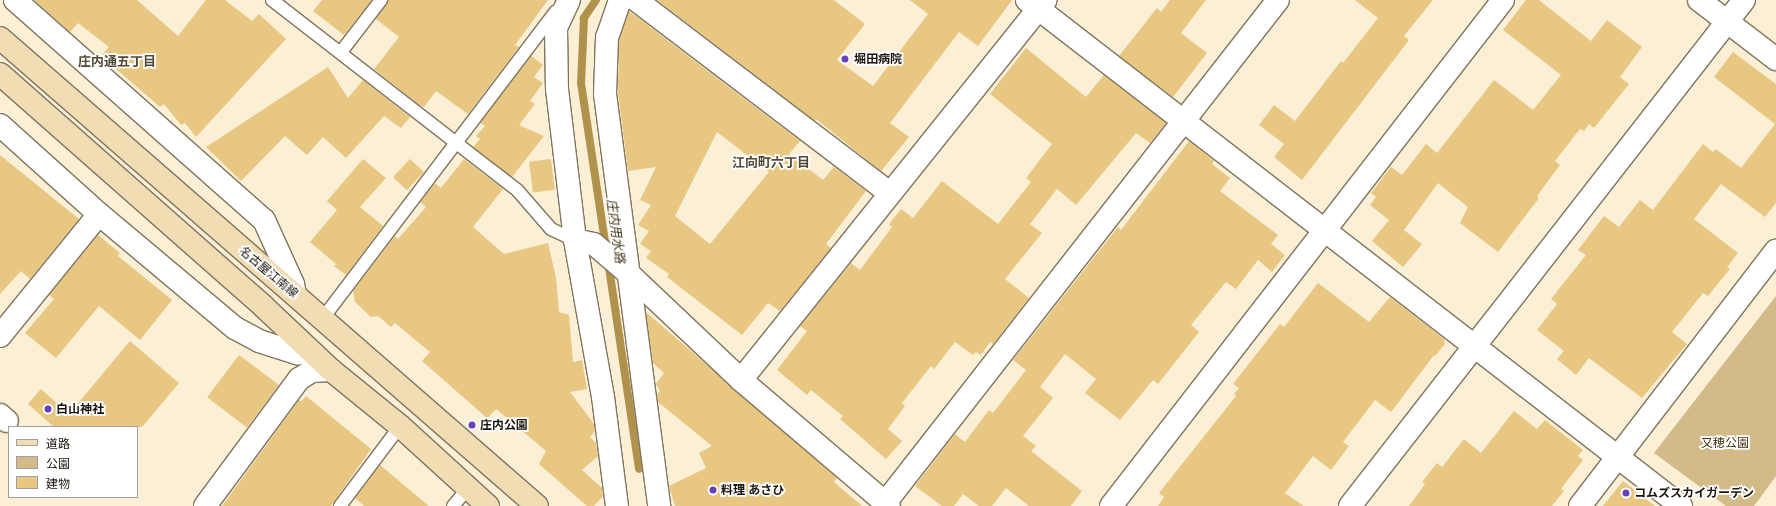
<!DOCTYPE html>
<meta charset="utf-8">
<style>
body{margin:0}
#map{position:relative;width:1776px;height:506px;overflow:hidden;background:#fbefd6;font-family:Quicksand,"Noto Sans JP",sans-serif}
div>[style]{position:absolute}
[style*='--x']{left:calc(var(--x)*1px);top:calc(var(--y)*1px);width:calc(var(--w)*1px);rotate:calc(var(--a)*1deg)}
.green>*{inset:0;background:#d2bb89}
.stream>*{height:8px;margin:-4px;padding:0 4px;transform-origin:4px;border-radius:4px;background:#b0924c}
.building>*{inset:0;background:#e7c781;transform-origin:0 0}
.roads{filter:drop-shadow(1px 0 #80755f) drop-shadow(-1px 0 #80755f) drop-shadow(0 1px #80755f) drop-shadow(0 -1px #80755f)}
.lane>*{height:12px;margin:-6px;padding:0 6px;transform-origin:6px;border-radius:6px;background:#fff}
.street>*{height:22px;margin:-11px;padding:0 11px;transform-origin:11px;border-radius:11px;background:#fff}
.secondary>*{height:22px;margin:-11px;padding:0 11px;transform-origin:11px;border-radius:11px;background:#fff}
.primary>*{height:22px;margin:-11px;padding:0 11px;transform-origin:11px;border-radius:11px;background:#f1ddb3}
.dots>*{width:11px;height:11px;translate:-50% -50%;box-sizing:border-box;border:2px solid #fff;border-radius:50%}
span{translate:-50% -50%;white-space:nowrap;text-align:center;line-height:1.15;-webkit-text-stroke:3.5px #fff;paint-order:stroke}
.poi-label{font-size:12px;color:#19140c;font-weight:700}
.left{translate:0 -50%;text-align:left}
.street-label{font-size:12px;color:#19140c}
.park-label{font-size:12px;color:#433616}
.neighbourhood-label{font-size:13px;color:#524833;font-weight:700}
.water-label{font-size:13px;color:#443617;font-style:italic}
.legend{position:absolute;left:8px;top:426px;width:130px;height:72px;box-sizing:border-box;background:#fff;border:1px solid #a3a19e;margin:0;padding:5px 7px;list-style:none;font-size:12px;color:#19140c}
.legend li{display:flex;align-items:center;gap:8px;height:20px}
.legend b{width:20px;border:1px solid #a3a19e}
</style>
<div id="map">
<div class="green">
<i style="clip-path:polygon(1776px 296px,1776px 476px,1754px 506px,1726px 506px,1654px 453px)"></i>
</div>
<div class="stream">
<i style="--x:596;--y:0;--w:22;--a:124"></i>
<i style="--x:584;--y:18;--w:65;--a:92.6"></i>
<i style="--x:581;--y:83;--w:168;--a:81.4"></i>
<i style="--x:608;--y:261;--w:210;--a:81.5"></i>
</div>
<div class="building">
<i style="clip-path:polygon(34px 0,137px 0,178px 36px,206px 0,225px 0,252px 21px,259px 14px,286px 39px,196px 137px,185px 123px,181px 125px,164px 104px,160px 107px,101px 56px,109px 47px,78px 23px,70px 32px)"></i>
<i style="clip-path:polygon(322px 0,372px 0,344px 35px,313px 11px)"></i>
<i style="clip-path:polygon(388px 0,548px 0,515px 45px,519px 47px,468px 114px,436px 91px,424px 107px,419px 105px,374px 69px,399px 37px,376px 19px)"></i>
<i style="clip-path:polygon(657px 0,834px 0,865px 24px,837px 60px,873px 86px,928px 14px,910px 0,1012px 0,978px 46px,959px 32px,890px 123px,909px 137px,881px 171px,816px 119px,815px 121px)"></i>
<i style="clip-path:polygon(1170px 0,1206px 0,1181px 33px,1207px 53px,1173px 97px,1119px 56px,1157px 8px,1161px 12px)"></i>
<i style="clip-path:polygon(1355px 0,1433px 0,1404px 36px,1409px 40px,1302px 180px,1274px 157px,1284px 144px,1259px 125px,1274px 105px,1295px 121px,1341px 61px,1343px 63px,1378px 18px)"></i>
<i style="clip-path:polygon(1526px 0,1539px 0,1591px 41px,1607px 20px,1642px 47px,1620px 77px,1629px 84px,1594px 128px,1589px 124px,1584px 131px,1580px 129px,1555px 161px,1560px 165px,1537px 196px,1539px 198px,1498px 252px,1460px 223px,1468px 207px,1438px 183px,1404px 230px,1422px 244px,1403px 267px,1372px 241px,1389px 220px,1370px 205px,1376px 197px,1371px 193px,1391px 167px,1402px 175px,1426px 144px,1437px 153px,1494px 80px,1533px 110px,1561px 75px,1503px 30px)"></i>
<i style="clip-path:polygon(evenodd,629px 11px,800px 141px,789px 154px,823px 180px,834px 167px,866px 191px,826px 244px,831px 248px,780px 311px,768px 303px,742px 335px,667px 277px,669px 274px,646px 258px,651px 251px,640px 244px,649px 231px,638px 225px,651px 205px,640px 200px,656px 167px,628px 171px,618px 93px,619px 39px,629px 11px,717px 132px,769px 172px,710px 244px,675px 216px,717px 132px)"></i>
<i style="clip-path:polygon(1026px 48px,1086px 97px,1104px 75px,1166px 123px,1150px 143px,1136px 133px,1076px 205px,1057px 189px,1030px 224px,1042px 233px,1005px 279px,1029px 298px,993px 344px,990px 342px,981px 355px,976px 352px,973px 355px,955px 342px,934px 369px,931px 366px,902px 403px,905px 406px,888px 429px,902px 441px,886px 459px,840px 419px,843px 416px,811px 390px,807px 395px,777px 370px,807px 331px,800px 326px,851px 263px,860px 270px,892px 227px,889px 224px,901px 209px,913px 218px,942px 181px,998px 224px,1031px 182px,1026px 178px,1052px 144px,990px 94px)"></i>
<i style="clip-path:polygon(1733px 52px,1776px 84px,1776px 203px,1765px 217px,1721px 184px,1694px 219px,1738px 253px,1727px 267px,1730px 269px,1708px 296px,1703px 293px,1672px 332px,1687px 344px,1642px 398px,1589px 358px,1576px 375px,1557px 359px,1564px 351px,1537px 330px,1557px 304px,1551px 299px,1586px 255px,1578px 250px,1604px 216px,1619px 227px,1640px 200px,1653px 210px,1703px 144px,1713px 152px,1716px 149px,1741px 168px,1775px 124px,1714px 77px)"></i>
<i style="clip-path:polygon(531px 56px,543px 65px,534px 77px,543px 83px,530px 101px,535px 104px,519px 125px,544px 136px,512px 177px,473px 147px,480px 139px,476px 136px,485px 126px,480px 123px)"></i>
<i style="clip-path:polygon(328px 67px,348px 98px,363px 80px,410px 117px,401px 128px,384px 116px,346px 158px,323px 137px,307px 155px,285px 136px,241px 181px,206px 147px)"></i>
<i style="clip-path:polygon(1189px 141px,1214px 161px,1212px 164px,1230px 178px,1220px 191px,1278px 235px,1271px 244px,1285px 255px,1272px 272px,1258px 260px,1236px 289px,1226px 282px,1191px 325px,1199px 332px,1158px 384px,1153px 380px,1120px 420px,1085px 393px,1096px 379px,1065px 354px,1040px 387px,1053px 398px,1023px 436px,1036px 446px,1031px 451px,1082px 491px,1071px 506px,1029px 506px,1006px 488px,992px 506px,979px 506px,963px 494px,954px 506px,942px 506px,915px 486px,955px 434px,965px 442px,989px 410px,993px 413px,1026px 370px,1013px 360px,1118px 227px,1121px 230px)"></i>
<i style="clip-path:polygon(0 155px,79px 219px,30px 279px,21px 271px,0 294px)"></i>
<i style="clip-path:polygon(363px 159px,386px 178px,360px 207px,383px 226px,346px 275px,334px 266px,336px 264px,310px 242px,337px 210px,327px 201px)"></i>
<i style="left:410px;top:159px;width:19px;height:25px;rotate:43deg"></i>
<i style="clip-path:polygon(464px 159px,503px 189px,473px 227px,504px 254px,548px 243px,556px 278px,559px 312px,569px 315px,573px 362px,582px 360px,587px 389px,570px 392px,594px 424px,595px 431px,590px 437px,596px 443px,598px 456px,582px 470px,602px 488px,603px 496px,594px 506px,587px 506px,539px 464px,546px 451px,496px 409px,487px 418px,422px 361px,430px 352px,395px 323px,391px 327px,378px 316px,371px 317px,355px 302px,353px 291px,395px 236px,398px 239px,426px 207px,420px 202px,435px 183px,441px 188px)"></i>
<i style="left:551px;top:159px;width:31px;height:22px;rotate:83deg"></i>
<i style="clip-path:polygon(98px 235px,120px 253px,118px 256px,172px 300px,140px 340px,99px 306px,56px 358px,25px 333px,54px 299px,49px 295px)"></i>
<i style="clip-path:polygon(1318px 283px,1369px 322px,1390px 297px,1444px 339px,1445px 344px,1435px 356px,1434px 355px,1391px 412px,1375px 400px,1343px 442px,1349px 446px,1331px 470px,1313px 456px,1285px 493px,1304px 506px,1158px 506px,1164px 497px,1159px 493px,1236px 396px,1234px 394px,1239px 388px,1233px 384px,1280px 324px,1284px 327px)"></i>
<i style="clip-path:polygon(646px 312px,837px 478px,834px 482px,862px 506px,675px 506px,669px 486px,706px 468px,699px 453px,712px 446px,658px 402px,657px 394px,660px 391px,656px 384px,664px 373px,653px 363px)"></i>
<i style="clip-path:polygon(130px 341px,179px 383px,142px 427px,54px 427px,28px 404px,41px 389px,69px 414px)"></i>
<i style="left:239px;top:355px;width:50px;height:53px;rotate:37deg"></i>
<i style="clip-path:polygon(306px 396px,371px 449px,331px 506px,222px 506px,299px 400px,301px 402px)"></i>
<i style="clip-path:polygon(1514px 411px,1537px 429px,1545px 420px,1583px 450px,1578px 456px,1583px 460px,1561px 489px,1564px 491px,1552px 506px,1409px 506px,1425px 484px,1422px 482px,1437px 463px,1442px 467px,1464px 439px,1481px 453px)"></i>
<i style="clip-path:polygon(380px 465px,429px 506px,364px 506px,355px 498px)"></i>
<i style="clip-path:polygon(1623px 481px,1655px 506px,1603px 506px)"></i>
</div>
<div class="roads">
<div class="lane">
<i style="--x:272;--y:0;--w:311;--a:37.8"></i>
<i style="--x:518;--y:191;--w:50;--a:49"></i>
<i style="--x:551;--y:229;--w:26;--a:25"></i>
<i style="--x:341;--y:52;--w:66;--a:-52.4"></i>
<i style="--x:323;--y:318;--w:385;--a:-52.8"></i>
<i style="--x:340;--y:506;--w:100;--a:-53.1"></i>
<i style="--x:453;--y:506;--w:23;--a:-50"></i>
</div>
<div class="street">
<i style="--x:15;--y:0;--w:332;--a:41.5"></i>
<i style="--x:264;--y:220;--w:70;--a:65.6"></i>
<i style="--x:293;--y:284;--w:10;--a:79"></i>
<i style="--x:569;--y:0;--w:31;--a:115"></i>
<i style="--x:556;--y:28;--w:61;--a:89.1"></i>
<i style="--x:557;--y:89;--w:152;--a:83.2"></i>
<i style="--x:575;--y:240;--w:159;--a:79.9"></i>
<i style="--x:603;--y:397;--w:110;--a:82.7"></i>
<i style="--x:620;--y:0;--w:39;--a:109"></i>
<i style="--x:607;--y:37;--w:57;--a:92"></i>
<i style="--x:605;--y:94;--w:416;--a:82.5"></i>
<i style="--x:636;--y:0;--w:318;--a:37.3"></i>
<i style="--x:1027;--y:0;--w:827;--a:37.73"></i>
<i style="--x:1699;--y:0;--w:97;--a:37.5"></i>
<i style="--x:0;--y:125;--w:133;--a:42"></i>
<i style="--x:99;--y:214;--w:177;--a:40"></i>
<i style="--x:235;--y:328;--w:27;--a:28"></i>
<i style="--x:259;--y:341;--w:40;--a:18"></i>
<i style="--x:297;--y:353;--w:17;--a:3"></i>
<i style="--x:575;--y:240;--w:19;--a:12"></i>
<i style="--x:594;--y:244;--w:45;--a:40.5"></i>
<i style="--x:628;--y:273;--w:156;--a:43.4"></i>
<i style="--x:741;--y:380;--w:194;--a:40.4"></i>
<i style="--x:0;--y:336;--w:157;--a:-50.9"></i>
<i style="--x:741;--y:380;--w:487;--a:-51.3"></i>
<i style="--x:0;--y:415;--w:9;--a:41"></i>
<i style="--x:885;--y:503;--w:638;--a:-52"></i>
<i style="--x:205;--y:506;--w:158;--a:-53.5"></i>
<i style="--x:299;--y:379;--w:15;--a:-32"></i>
<i style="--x:312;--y:371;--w:19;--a:-3"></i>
<i style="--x:1111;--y:506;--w:640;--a:-52.23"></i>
<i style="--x:1580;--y:506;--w:322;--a:-52.5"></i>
</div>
<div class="secondary">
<i style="--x:1350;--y:506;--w:641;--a:-52.09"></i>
</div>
<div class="primary">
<i style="--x:0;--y:38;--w:712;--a:41.07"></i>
<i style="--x:0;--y:74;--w:351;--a:41.4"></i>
<i style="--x:263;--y:306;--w:93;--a:43.3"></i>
<i style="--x:331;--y:370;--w:89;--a:39.1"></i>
<i style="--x:400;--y:426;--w:119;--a:42.3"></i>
</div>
</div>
<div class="dots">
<i style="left:845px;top:59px;background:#6a3eb6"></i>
<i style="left:48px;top:409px;background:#6a3eb6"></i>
<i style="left:472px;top:425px;background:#6a3eb6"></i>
<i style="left:713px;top:490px;background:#6a3eb6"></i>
<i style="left:1626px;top:493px;background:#6a3eb6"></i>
</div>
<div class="poi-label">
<span class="left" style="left:854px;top:59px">堀田病院</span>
<span class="left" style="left:56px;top:409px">白山神社</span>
<span class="left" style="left:480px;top:425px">庄内公園</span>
<span class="left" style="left:721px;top:490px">料理 あさひ</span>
<span class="left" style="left:1634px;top:493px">コムズスカイガーデン</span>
</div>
<div class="street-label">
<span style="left:269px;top:272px;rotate:40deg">名古屋江南線</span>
</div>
<div class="park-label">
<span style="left:1725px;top:443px">又穂公園</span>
</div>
<div class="neighbourhood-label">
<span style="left:117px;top:61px">庄内通五丁目</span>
<span style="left:771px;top:162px">江向町六丁目</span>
</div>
<div class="water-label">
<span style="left:616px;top:231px;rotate:82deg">庄内用水路</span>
</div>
<ul class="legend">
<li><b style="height:5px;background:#f1ddb3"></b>道路</li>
<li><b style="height:11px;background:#d2bb89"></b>公園</li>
<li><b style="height:11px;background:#e7c781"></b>建物</li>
</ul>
</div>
